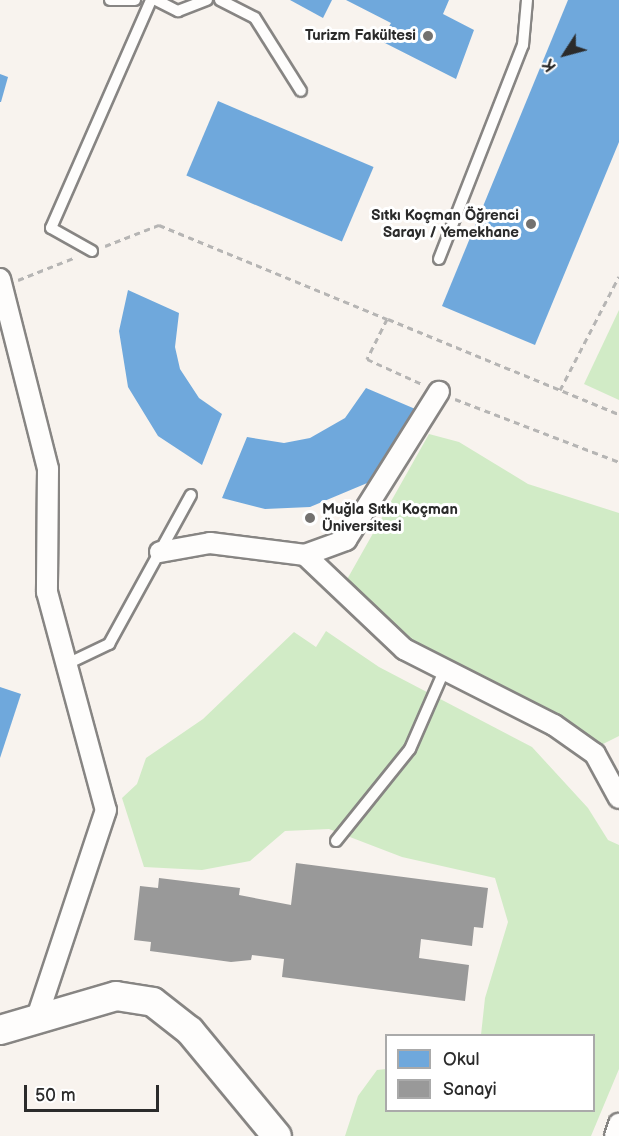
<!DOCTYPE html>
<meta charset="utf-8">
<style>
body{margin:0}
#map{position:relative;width:619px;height:1136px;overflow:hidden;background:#f8f3ee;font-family:"Balsamiq Sans",sans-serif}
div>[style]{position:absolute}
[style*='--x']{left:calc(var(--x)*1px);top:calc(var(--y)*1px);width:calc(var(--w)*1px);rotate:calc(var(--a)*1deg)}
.green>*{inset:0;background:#d1ebc6}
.schools>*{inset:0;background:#6fa8dc;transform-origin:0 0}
.industry>*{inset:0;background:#999}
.path>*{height:3px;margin-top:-1.5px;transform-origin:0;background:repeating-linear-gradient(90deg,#b6b5b4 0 6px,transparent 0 10.5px)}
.roads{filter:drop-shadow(2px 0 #878583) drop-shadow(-2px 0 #878583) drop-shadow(0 2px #878583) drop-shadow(0 -2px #878583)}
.lane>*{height:10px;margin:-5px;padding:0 5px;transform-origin:5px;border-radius:5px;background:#fefdfc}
.street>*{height:20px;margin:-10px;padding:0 10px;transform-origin:10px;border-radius:10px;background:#fefdfc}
.secondary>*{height:28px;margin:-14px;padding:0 14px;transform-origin:14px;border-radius:14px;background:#fefdfc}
.dots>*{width:16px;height:16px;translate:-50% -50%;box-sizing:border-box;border:3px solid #fff;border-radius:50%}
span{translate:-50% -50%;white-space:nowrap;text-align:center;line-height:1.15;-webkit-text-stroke:6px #fff;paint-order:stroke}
.poi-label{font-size:15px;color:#2b2b2b;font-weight:700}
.right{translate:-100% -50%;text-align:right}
.left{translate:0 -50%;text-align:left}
.legend{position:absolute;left:385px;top:1034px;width:210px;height:78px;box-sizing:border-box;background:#fff;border:2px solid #aaa;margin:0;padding:8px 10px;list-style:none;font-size:18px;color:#2b2b2b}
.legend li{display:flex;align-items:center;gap:12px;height:30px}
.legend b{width:30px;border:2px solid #aaa}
.north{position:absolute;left:535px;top:24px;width:60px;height:60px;-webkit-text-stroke:4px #fff;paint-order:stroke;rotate:234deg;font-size:16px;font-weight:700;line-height:24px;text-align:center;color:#2b2b2b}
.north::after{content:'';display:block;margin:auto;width:21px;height:27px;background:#2b2b2b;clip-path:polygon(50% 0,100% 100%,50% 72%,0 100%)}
.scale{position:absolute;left:24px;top:1085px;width:135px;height:27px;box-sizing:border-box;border:3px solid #2b2b2b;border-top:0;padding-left:8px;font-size:18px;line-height:21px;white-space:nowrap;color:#2b2b2b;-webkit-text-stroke:4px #fff;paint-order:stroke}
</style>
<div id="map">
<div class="green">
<i style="clip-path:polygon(619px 310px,619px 400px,584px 384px)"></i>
<i style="clip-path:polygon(429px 434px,459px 442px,528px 484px,619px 513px,619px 736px,603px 744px,565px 741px,435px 659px,361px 603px,345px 583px)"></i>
<i style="clip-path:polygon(326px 631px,379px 667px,532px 747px,588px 808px,608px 840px,619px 845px,619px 1069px,591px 1136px,345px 1136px,358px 1096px,377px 1070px,386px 1069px,386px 1110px,594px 1110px,594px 1036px,481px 1035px,485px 998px,508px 922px,495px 878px,402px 857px,329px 829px,285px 831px,250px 861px,202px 870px,144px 867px,122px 798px,137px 784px,146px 758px,203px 719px,294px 632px,316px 647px)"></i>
</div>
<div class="schools">
<i style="clip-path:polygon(290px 0,332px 0,323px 18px)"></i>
<i style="clip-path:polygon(346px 0,449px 0,443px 14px,474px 30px,456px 79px,381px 41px,391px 23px)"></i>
<i style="clip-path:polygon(568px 0,619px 0,619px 142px,535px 345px,442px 306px)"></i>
<i style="clip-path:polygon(0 74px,8px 77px,1px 102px,0 102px)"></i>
<i style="left:218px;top:101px;width:169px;height:81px;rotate:23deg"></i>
<i style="clip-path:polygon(128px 290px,179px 313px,175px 347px,180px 369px,199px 398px,222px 414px,202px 465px,158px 436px,128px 387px,119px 331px)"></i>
<i style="clip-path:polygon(366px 388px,427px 414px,372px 481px,310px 507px,265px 509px,222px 498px,247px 437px,284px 443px,310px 438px,345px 418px)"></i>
<i style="clip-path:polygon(0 687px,21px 694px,0 758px)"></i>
</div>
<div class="industry">
<i style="clip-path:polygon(296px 863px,488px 888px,483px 928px,474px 927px,472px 946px,421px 939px,419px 958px,469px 965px,465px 1001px,282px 977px,284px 959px,252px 955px,251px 960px,231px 962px,150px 951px,151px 942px,134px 940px,140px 886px,158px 888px,159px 878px,240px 888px,239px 895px,291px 905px)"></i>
</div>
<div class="path">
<i style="--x:105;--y:246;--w:58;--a:-21.3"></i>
<i style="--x:159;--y:225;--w:247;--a:22.4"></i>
<i style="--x:387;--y:319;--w:45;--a:116.6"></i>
<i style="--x:367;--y:359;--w:60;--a:24.4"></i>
<i style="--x:18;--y:280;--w:62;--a:-21.6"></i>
<i style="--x:388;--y:319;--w:250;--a:22.4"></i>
<i style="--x:560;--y:390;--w:128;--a:-62.6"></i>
<i style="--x:455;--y:399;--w:176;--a:21"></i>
</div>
<div class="roads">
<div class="lane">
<i style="--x:110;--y:0;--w:25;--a:0"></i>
<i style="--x:156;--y:0;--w:25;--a:27"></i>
<i style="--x:178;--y:11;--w:31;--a:-21"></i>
<i style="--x:220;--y:0;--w:39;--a:27"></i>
<i style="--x:255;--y:18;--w:86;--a:57.8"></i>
<i style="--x:92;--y:251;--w:47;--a:-150.7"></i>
<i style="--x:51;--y:228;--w:249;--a:-66.3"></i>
<i style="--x:439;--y:259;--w:230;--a:-68.6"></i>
<i style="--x:523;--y:45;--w:45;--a:-84.9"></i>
<i style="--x:67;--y:664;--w:47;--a:-25.5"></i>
<i style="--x:109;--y:644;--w:170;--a:-61.2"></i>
<i style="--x:336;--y:841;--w:118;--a:-51.2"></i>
<i style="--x:410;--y:749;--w:85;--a:-66.4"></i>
</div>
<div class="street">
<i style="--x:0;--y:279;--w:196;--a:75.8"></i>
<i style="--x:48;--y:469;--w:123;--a:90.5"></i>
<i style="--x:47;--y:592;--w:226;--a:74.9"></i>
<i style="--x:106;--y:810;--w:216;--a:108.4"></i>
<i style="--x:160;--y:552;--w:51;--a:-10.2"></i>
<i style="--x:210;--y:543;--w:96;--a:7.2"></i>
<i style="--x:305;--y:555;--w:44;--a:-20.1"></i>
<i style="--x:346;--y:540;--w:175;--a:-57.9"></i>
<i style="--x:305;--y:555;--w:137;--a:43.5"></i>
<i style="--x:404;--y:649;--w:168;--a:26.9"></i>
<i style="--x:554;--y:725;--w:50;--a:35.3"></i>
<i style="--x:595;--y:754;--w:50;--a:61.4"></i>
<i style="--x:615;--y:1136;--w:13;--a:-72"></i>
</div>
<div class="secondary">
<i style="--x:0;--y:1030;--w:121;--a:-16.3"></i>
<i style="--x:116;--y:996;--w:37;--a:9"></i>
<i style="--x:153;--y:1002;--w:47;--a:38.1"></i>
<i style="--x:190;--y:1031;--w:136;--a:50.4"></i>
</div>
</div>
<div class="dots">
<i style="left:428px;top:36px;background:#73716f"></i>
<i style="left:531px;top:224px;background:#73716f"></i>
<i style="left:310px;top:518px;background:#73716f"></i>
</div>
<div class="poi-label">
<span class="right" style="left:416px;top:36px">Turizm Fakültesi</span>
<span class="right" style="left:519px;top:224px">Sıtkı Koçman Öğrenci<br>Sarayı / Yemekhane</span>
<span class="left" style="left:322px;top:518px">Muğla Sıtkı Koçman<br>Üniversitesi</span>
</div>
<ul class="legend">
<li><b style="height:16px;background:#6fa8dc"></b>Okul</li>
<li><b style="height:16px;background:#999"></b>Sanayi</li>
</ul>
<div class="north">K</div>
<div class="scale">50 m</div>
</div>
